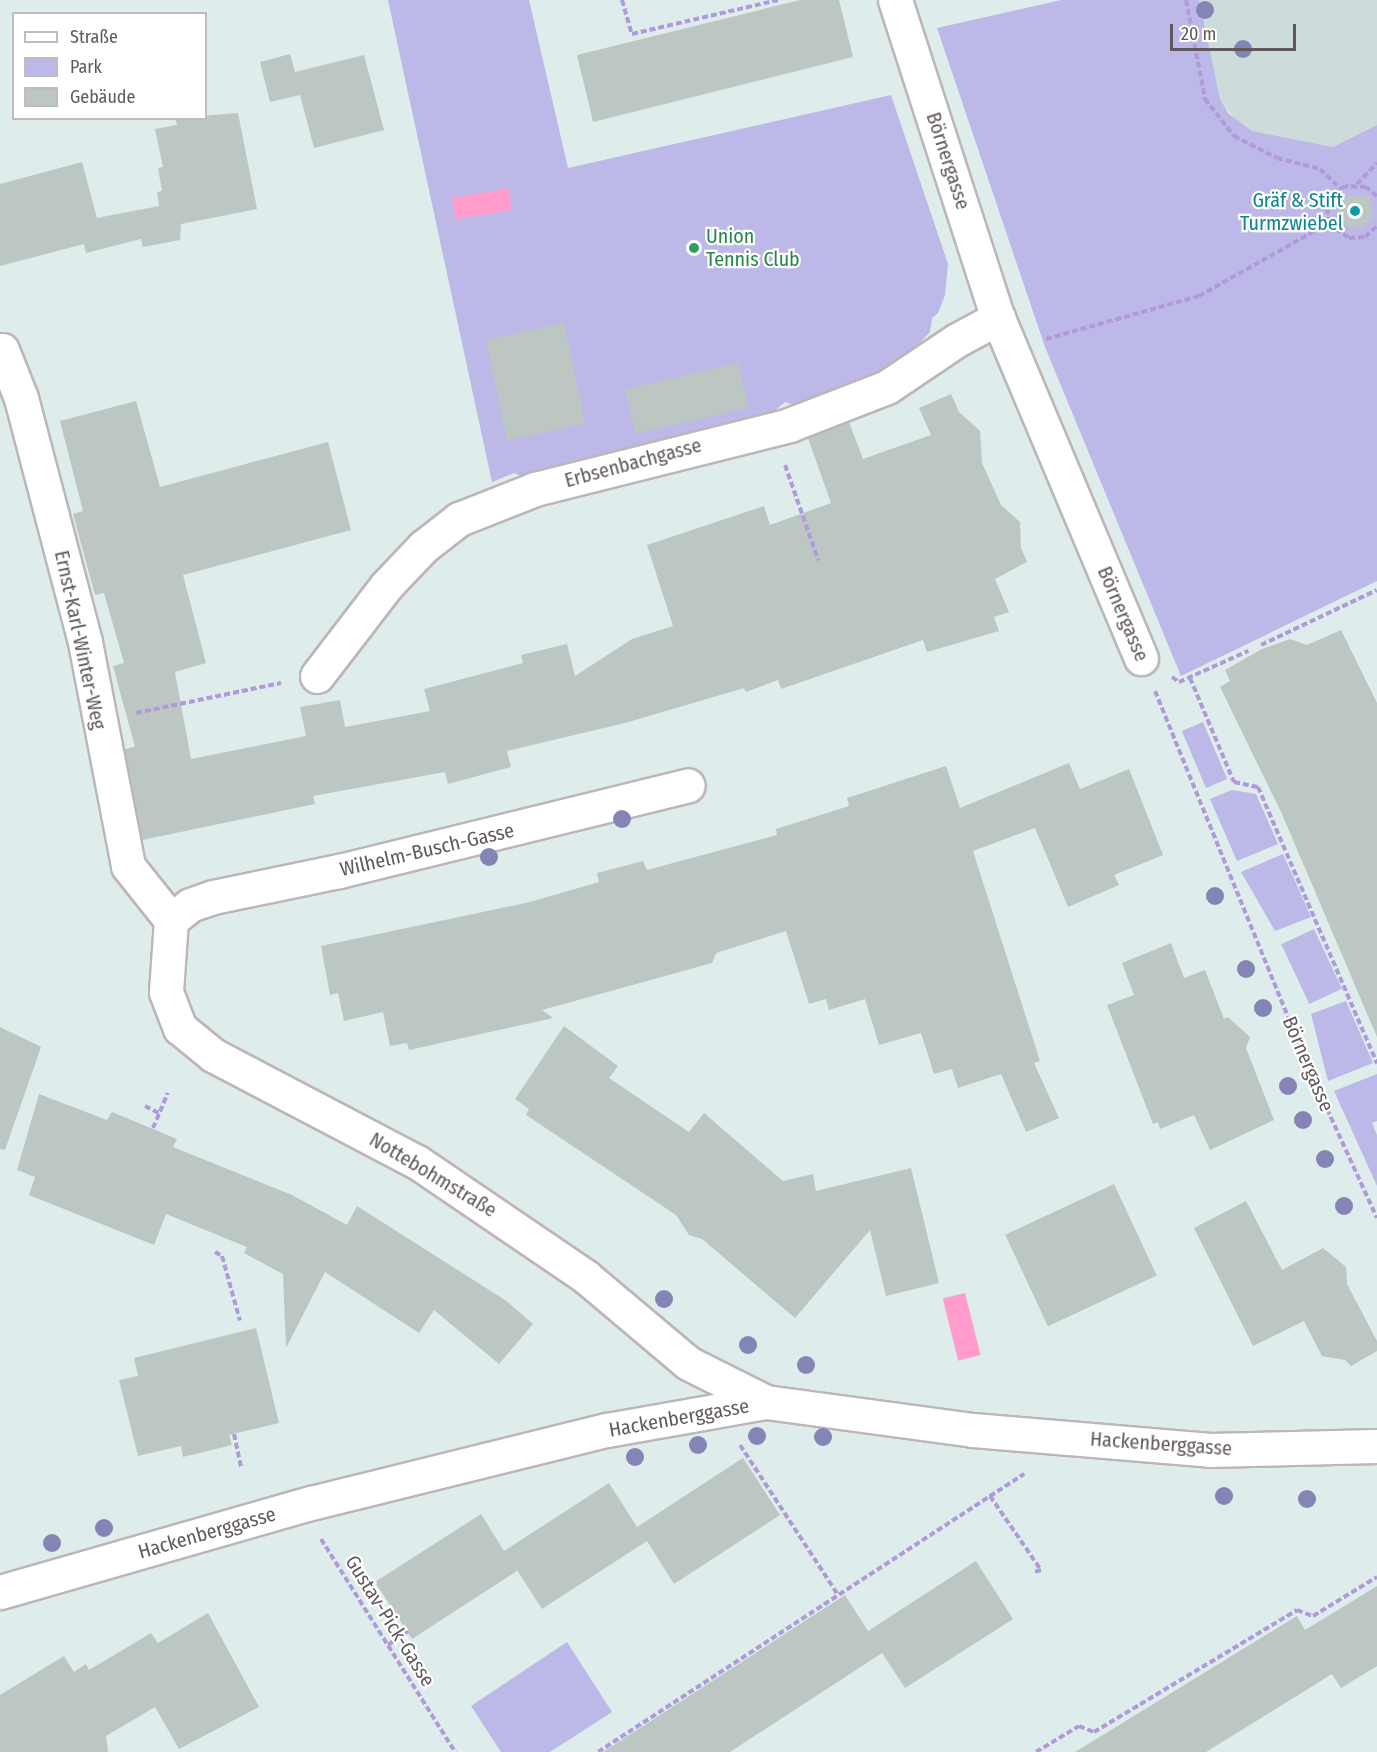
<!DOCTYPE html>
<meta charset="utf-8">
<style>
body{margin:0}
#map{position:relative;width:1377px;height:1752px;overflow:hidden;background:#deeceb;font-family:"Fira Sans Condensed",sans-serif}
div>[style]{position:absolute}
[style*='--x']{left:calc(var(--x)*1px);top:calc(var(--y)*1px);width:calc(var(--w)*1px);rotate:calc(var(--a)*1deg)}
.education>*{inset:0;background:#cddcda}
.green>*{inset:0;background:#bcb8e7;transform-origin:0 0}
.water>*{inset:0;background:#ff9ccb;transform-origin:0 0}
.building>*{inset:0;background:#bcc7c4;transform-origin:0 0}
.path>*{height:4px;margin-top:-2px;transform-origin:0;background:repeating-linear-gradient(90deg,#b09ada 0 6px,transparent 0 9px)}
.roads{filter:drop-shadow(2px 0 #bdb5b7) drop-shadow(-2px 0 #bdb5b7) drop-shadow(0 2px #bdb5b7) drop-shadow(0 -2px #bdb5b7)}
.minor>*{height:33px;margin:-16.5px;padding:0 16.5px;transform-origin:16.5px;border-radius:16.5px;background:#fff}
.trees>*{width:18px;height:18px;margin:-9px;border-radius:50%;background:#8484b5}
.dots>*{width:16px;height:16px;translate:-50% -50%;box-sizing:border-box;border:3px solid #fff;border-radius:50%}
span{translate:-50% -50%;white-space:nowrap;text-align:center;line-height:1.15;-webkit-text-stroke:4.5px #fff;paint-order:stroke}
.street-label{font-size:20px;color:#61585b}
.culture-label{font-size:20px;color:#0d838f}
.right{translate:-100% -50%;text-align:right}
.leisure-label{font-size:20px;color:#27864d}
.left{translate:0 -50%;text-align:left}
.legend{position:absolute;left:12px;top:12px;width:195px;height:108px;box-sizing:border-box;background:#fff;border:2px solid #c0bcbd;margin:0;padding:8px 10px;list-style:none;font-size:18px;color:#61585b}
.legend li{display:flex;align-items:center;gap:12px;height:30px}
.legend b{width:30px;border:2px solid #c0bcbd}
.scale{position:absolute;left:1170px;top:24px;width:126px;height:27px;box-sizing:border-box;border:3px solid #61585b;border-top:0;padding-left:8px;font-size:18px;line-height:21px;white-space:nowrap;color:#61585b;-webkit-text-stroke:4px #fff;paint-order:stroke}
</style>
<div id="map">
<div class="education">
<i style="clip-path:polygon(1199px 0,1377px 0,1377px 125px,1333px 147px,1252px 131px,1238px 123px,1220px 99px,1215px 84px)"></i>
</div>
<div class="green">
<i style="clip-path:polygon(388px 0,529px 0,568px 168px,891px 95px,948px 264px,945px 295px,938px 313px,932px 318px,930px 332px,896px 368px,798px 406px,785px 402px,771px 414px,528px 479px,514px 473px,492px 482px)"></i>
<i style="clip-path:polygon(1061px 0,1199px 0,1220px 99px,1229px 114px,1252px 131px,1333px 147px,1377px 125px,1377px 581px,1181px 676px,1045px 347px,937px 28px)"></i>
<i style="left:1203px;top:722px;width:62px;height:23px;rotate:67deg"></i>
<i style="clip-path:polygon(1232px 790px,1256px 794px,1278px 844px,1237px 861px,1210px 799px)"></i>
<i style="clip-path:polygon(1283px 854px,1311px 917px,1275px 931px,1241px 872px)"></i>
<i style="left:1314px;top:929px;width:66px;height:36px;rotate:65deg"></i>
<i style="clip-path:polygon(1346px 1001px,1373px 1063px,1328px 1081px,1311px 1014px)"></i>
<i style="clip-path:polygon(1377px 1074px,1377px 1121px,1372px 1123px,1377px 1135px,1377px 1186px,1334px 1091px)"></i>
<i style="clip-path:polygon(567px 1642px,612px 1712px,550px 1752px,501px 1752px,471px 1706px)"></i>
</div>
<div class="water">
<i style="left:508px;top:188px;width:22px;height:57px;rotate:80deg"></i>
<i style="left:965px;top:1293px;width:64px;height:23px;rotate:76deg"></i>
</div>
<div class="building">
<i style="clip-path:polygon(800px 0,839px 0,853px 57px,593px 122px,577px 55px)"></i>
<i style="clip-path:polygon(290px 54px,295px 72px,364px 55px,384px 130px,314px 148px,300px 95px,270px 102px,260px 62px)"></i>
<i style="clip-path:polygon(238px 113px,257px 209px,181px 224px,180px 240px,143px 247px,141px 239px,86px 253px,84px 244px,0 266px,0 184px,82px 162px,97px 218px,159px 206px,157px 192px,162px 191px,158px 168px,163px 167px,155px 129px,177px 125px,175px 118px)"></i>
<i style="clip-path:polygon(1348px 195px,1371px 195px,1372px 217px,1362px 227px,1349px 228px,1339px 218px,1339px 205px)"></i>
<i style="left:564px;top:323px;width:103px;height:80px;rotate:78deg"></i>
<i style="left:738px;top:363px;width:46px;height:116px;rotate:77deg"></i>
<i style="clip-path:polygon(951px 394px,959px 412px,980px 431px,982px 463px,1001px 505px,1020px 522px,1021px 548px,1027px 562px,995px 579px,1009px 612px,994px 617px,999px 631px,927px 652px,923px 640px,781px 689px,778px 680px,746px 692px,744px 688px,625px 723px,507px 751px,511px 767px,448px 784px,445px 772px,313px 796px,315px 804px,142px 840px,125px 749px,135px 747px,113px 666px,124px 663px,104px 593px,95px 595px,73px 514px,83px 511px,60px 421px,136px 401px,160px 487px,328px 442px,351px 530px,183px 575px,206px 663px,175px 672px,191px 759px,306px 736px,300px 707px,340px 700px,345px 727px,430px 711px,424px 689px,523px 663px,521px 655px,567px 644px,575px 676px,632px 639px,673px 626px,647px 545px,764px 506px,770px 525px,831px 503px,808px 438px,849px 422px,863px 459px,931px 435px,919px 408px)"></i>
<i style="clip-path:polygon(1341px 630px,1377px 703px,1377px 1037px,1282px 814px,1220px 687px,1230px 681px,1225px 670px,1262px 649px,1290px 639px,1307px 645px)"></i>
<i style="clip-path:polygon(1069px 763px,1080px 789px,1129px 769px,1163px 855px,1114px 875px,1119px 885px,1068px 907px,1035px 828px,973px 851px,1040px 1061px,1034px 1063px,1059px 1118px,1026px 1132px,1001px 1074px,958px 1088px,952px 1069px,934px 1074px,921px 1033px,879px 1045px,865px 999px,829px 1010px,826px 999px,809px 1004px,786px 931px,716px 953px,712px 963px,542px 1010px,553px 1018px,409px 1050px,407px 1043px,390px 1046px,383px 1012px,344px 1021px,338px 993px,330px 995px,321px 946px,530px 902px,599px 882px,597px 873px,643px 861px,647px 870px,777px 835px,776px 829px,849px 806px,847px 798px,946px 766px,960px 808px)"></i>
<i style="clip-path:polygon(1171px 943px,1184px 978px,1205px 970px,1224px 1019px,1228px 1017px,1250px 1037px,1246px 1048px,1274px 1120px,1210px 1150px,1194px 1115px,1160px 1129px,1158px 1122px,1153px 1124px,1107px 1005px,1134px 995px,1122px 963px)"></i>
<i style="clip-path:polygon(564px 1026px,618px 1066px,609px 1078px,689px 1132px,704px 1113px,783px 1181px,813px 1174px,816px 1191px,911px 1168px,939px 1283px,886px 1296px,870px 1230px,795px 1318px,702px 1239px,689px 1235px,676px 1215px,526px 1115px,529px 1109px,515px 1099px)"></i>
<i style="clip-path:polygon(0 1027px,41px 1047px,5px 1150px,0 1149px)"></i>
<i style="clip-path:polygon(39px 1094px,107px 1120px,112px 1112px,177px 1139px,173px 1147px,292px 1195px,347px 1225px,357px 1206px,505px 1300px,533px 1324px,499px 1364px,434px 1310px,419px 1333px,325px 1272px,286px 1348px,283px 1274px,244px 1253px,247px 1247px,166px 1214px,154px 1245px,29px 1195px,35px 1177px,17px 1170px)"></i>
<i style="left:1114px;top:1184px;width:101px;height:120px;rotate:65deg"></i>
<i style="clip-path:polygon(1246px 1201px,1282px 1270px,1323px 1248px,1346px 1267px,1347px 1284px,1377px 1341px,1377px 1351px,1351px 1366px,1345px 1360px,1322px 1356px,1304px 1321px,1253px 1346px,1194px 1228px)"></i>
<i style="clip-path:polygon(256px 1328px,279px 1423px,229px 1435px,232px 1445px,183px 1457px,181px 1446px,138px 1456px,119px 1380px,138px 1376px,134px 1358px)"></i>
<i style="clip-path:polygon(743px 1458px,780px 1515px,674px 1584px,647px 1541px,542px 1609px,515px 1567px,517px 1571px,412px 1639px,375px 1582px,481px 1514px,504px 1551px,609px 1483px,637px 1527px)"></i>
<i style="clip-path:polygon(976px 1561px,1013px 1619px,905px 1688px,882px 1653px,730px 1752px,603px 1752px,845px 1595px,868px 1631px)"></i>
<i style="clip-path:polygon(1377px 1586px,1377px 1666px,1341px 1688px,1332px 1674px,1206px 1752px,1075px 1752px,1297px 1616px,1305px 1630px)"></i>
<i style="clip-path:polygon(208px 1613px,259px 1707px,179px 1749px,155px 1707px,106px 1736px,108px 1752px,0 1752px,0 1695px,64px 1656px,74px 1672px,86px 1664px,89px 1670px,151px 1633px,158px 1643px)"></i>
</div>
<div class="path">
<i style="--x:622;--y:0;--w:35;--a:74"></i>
<i style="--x:632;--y:34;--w:150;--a:-13.1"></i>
<i style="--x:1186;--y:0;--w:101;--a:79.1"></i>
<i style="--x:1205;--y:99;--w:47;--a:51.9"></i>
<i style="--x:1234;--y:136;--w:48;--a:27.1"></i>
<i style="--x:1277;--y:158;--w:44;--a:14.3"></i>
<i style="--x:1320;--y:169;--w:28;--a:44"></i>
<i style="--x:1357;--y:184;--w:29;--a:-46"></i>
<i style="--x:1377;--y:196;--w:14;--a:-141"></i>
<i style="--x:1366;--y:187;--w:21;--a:-177"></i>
<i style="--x:1345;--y:186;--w:13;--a:148"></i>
<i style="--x:1334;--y:193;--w:17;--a:115"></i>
<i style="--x:1327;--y:208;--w:15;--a:82"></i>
<i style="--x:1329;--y:223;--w:25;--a:37"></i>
<i style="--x:1349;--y:238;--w:16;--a:-4"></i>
<i style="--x:1365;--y:237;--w:16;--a:-43"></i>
<i style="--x:1046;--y:339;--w:159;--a:-15.7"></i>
<i style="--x:1199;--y:296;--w:149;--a:-29.3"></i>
<i style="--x:785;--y:465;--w:101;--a:70.8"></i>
<i style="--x:1261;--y:645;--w:128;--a:-25.4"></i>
<i style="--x:1172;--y:677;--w:9;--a:36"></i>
<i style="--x:1179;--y:682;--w:76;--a:-24.2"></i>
<i style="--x:1190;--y:678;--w:113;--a:67.1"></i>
<i style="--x:1234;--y:782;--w:25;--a:12"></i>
<i style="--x:1258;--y:787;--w:301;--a:66.7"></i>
<i style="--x:1155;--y:691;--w:416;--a:67.8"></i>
<i style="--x:1312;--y:1076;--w:156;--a:65.4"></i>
<i style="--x:136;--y:713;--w:148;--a:-11.7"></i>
<i style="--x:145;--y:1106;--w:16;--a:27"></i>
<i style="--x:153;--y:1128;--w:38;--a:-67"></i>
<i style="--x:215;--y:1252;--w:8;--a:30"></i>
<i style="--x:222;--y:1256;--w:67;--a:74.5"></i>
<i style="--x:234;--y:1434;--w:34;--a:78"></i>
<i style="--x:740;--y:1445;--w:179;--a:56.8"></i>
<i style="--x:990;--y:1496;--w:90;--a:55.4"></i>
<i style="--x:1041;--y:1570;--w:7;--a:164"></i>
<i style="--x:321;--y:1539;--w:252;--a:57.8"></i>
<i style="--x:388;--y:1645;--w:24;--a:-35"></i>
<i style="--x:598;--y:1752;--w:509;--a:-33.13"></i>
<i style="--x:1036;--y:1752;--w:50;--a:-31.2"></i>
<i style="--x:1079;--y:1726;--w:16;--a:22"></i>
<i style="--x:1094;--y:1732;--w:237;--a:-31"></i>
<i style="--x:1297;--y:1610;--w:17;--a:21"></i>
<i style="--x:1313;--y:1616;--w:75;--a:-31.4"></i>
</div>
<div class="roads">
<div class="minor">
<i style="--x:895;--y:0;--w:334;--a:72.1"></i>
<i style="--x:998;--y:318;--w:369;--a:67.2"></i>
<i style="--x:2;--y:350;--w:52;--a:68.4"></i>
<i style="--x:21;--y:398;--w:252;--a:75.3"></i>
<i style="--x:85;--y:642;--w:228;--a:79.1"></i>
<i style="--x:128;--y:866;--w:69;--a:51.5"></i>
<i style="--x:317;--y:676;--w:113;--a:-52.5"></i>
<i style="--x:386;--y:586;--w:54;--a:-46.5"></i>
<i style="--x:423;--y:547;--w:46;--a:-37.9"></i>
<i style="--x:459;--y:519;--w:82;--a:-21.5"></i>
<i style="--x:535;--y:489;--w:262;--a:-14.1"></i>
<i style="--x:789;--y:425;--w:105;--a:-21.2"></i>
<i style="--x:887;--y:387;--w:84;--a:-33.9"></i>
<i style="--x:957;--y:340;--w:47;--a:-28.2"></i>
<i style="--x:171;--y:920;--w:72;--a:94"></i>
<i style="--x:166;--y:992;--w:39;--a:69"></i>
<i style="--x:180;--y:1028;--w:43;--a:39.3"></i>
<i style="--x:213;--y:1055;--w:230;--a:27.7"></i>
<i style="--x:417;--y:1162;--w:204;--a:34.2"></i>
<i style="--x:586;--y:1277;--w:133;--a:40.1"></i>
<i style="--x:688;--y:1363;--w:87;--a:26.6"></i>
<i style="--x:171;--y:920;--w:24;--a:-38"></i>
<i style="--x:190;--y:905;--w:24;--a:-19"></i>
<i style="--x:213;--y:897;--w:129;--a:-11.7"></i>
<i style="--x:339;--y:871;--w:359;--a:-13.8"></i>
<i style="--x:0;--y:1592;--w:323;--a:-16"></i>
<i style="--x:311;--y:1503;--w:305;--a:-13.9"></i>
<i style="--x:607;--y:1430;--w:161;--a:-10"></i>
<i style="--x:766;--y:1402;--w:209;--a:7.7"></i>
<i style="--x:973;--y:1430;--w:238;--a:4.8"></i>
<i style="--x:1210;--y:1450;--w:167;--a:-1.4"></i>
</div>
</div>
<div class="trees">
<i style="left:1205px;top:10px"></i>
<i style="left:1243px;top:49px"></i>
<i style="left:622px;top:819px"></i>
<i style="left:489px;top:857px"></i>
<i style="left:1215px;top:896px"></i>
<i style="left:1246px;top:969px"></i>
<i style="left:1263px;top:1008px"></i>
<i style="left:1288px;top:1086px"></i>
<i style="left:1303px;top:1120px"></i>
<i style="left:1325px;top:1159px"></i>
<i style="left:1344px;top:1206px"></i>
<i style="left:664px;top:1299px"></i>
<i style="left:748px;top:1345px"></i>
<i style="left:806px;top:1365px"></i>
<i style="left:757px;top:1436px"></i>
<i style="left:823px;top:1437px"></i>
<i style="left:698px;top:1445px"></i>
<i style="left:635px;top:1457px"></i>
<i style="left:1224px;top:1496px"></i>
<i style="left:1307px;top:1499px"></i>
<i style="left:104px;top:1528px"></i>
<i style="left:52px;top:1543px"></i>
</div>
<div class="dots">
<i style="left:1355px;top:211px;background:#0f9aa8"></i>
<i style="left:694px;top:248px;background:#2e9e5b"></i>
</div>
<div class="street-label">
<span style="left:948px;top:161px;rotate:72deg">Börnergasse</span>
<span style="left:633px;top:463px;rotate:-15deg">Erbsenbachgasse</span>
<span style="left:1123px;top:614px;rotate:67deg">Börnergasse</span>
<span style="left:80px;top:640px;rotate:78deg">Ernst-Karl-Winter-Weg</span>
<span style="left:427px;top:850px;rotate:-13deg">Wilhelm-Busch-Gasse</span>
<span style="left:1308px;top:1064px;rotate:67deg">Börnergasse</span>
<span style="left:433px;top:1175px;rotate:31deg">Nottebohmstraße</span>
<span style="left:679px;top:1418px;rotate:-10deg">Hackenberggasse</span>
<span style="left:1161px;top:1444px;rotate:4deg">Hackenberggasse</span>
<span style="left:207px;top:1533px;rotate:-16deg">Hackenberggasse</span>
<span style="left:390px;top:1621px;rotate:58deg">Gustav-Pick-Gasse</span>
</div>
<div class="culture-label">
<span class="right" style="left:1343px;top:212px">Gräf &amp; Stift<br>Turmzwiebel</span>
</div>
<div class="leisure-label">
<span class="left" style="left:706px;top:248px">Union<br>Tennis Club</span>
</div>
<ul class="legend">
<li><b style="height:8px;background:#fff"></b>Straße</li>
<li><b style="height:16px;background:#bcb8e7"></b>Park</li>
<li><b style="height:16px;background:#bcc7c4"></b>Gebäude</li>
</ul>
<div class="scale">20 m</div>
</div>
